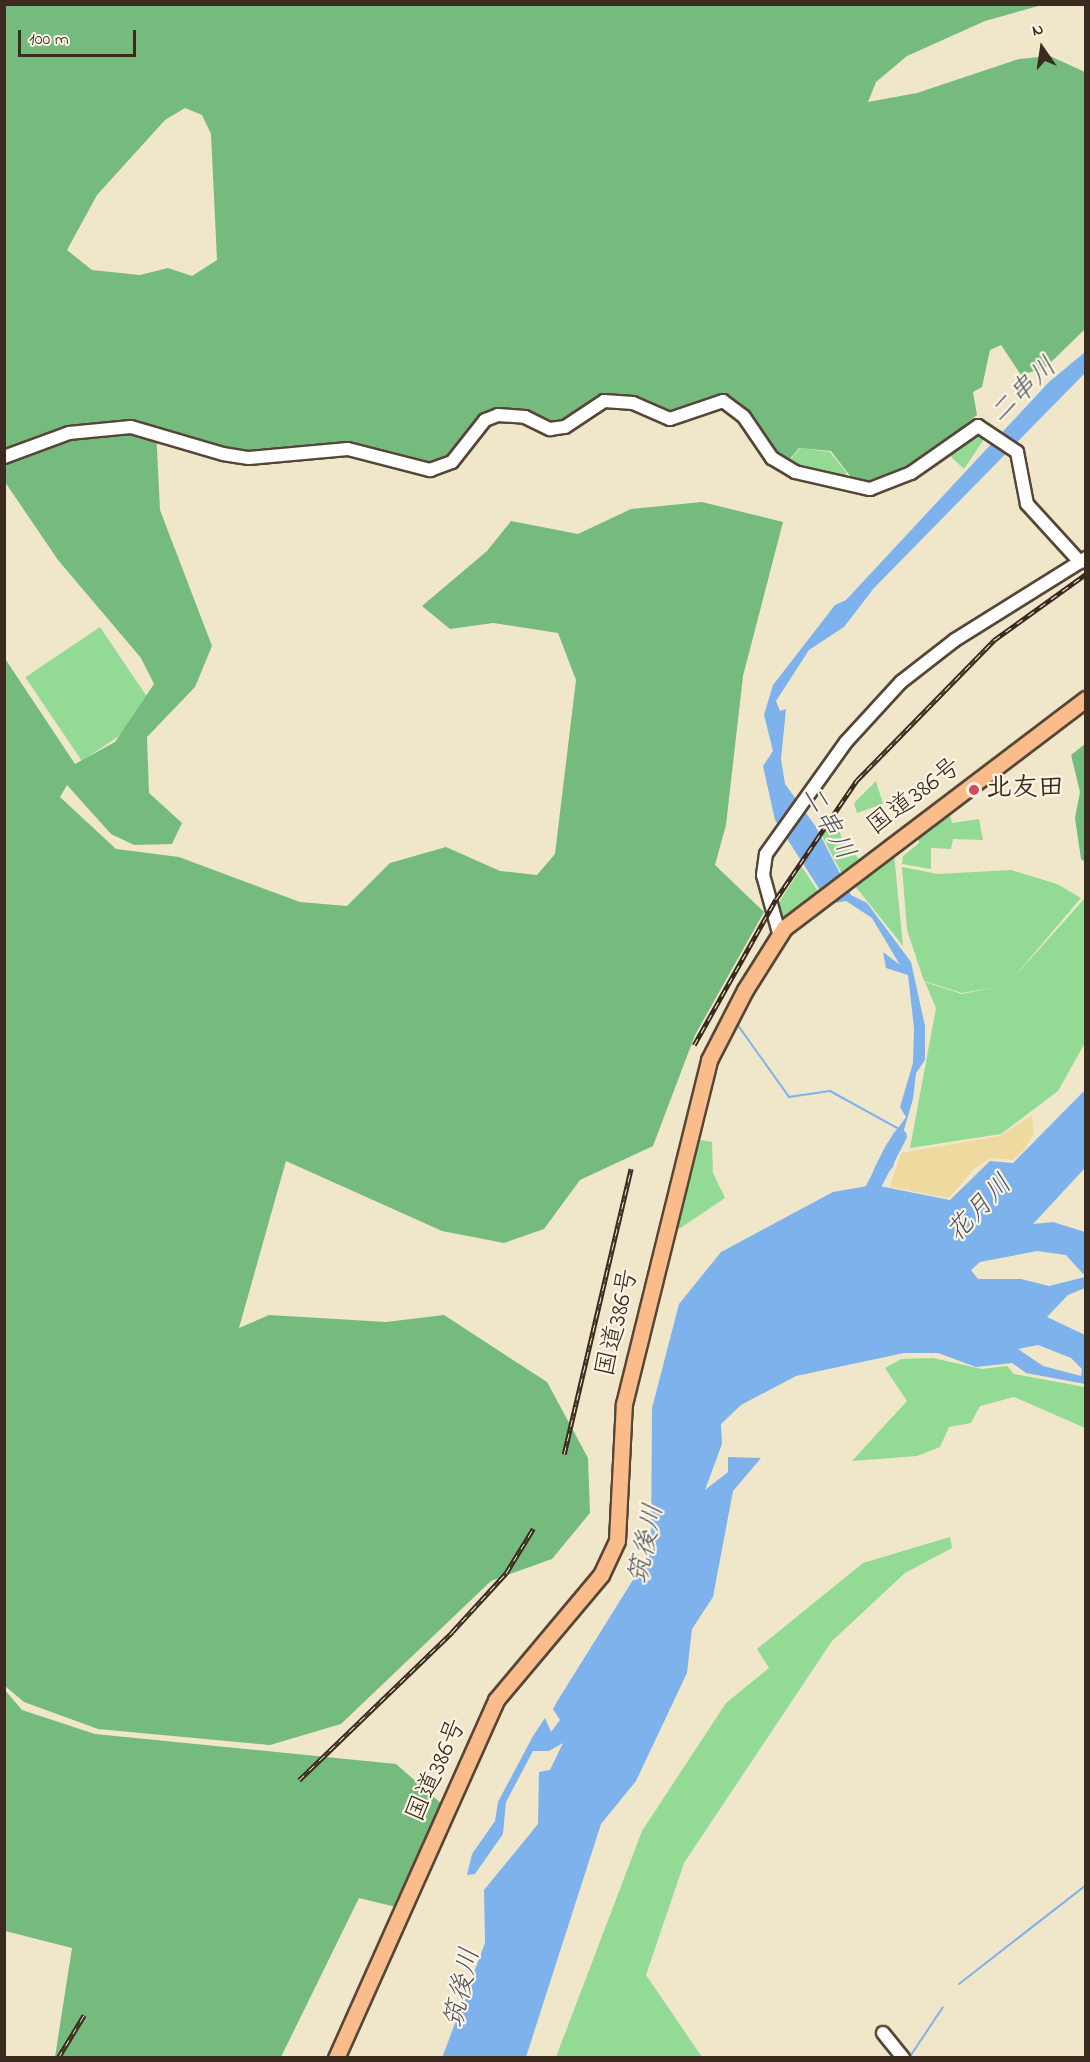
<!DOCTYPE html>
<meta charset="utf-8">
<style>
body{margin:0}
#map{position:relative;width:1090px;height:2062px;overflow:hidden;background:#f0e7ca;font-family:"Indie Flower","Klee One",sans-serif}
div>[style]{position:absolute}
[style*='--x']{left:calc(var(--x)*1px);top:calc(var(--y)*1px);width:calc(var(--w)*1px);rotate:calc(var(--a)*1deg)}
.green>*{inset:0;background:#93db95;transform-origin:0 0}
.forest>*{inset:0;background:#76bb7e}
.sand>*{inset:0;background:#eeda9e}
.water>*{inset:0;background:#7eb2ec}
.stream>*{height:2px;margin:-1px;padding:0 1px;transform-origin:1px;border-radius:1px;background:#7eb2ec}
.river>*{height:14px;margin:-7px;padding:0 7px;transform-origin:7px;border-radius:7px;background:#7eb2ec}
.roads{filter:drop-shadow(2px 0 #564638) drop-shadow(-2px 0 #564638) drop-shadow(0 2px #564638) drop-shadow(0 -2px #564638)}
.tertiary>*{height:12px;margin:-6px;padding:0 6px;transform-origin:6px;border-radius:6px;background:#fff}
.trunk>*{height:15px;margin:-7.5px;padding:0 7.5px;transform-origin:7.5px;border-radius:7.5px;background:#fabc8b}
.rail>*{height:4.5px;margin-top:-2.25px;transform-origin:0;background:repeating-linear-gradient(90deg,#fcf5e5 0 7px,#3b2a1e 0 14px);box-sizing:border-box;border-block:2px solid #3b2a1e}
.dots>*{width:16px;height:16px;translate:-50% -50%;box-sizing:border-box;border:3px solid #fcf5e5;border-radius:50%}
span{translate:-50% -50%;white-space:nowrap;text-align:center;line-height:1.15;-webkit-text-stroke:4.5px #fcf5e5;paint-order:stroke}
.poi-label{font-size:26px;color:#3b2a1e;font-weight:700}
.left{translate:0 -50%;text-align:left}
.street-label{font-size:26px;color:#3b2a1e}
.water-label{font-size:27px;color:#4f535c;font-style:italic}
.frame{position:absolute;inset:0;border:6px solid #3b2a1e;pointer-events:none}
.north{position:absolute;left:1012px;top:18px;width:60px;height:60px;-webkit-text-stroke:4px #fcf5e5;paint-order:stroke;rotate:347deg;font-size:16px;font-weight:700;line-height:24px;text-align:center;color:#3b2a1e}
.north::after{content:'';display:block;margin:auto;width:21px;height:27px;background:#3b2a1e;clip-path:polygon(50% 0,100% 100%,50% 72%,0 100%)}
.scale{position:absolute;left:18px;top:30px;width:118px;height:27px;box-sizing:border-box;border:3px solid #3b2a1e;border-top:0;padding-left:8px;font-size:18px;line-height:21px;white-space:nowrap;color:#3b2a1e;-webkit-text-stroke:4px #fcf5e5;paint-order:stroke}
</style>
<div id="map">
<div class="green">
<i style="clip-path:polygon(978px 431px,986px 436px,964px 469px,950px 456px,934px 468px,929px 463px)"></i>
<i style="clip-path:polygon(800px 448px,830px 452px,846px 472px,845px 482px,788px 462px)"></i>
<i style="left:100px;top:627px;width:101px;height:90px;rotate:56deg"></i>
<i style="clip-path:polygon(876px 781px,883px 804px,857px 813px,854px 803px)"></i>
<i style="clip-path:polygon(949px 811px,952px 823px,979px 819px,983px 840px,953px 839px,951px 849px,931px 848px,931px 869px,902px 864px,903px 856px,919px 843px,918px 835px)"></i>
<i style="clip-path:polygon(833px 814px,843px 841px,859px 859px,842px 874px,821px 834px)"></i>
<i style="clip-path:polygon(894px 854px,903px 946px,855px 886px)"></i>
<i style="clip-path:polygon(802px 867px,819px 893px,783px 918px,777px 905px)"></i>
<i style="clip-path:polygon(902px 867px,938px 874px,1011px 870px,1057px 884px,1081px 898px,1015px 976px,1085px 898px,1085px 1043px,1058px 1091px,1001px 1134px,910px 1148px,936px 1008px,925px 982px,962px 994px,996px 987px,962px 993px,924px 981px,907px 930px)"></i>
<i style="clip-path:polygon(696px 1139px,712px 1142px,713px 1173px,725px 1198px,679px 1229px,676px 1224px)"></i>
<i style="clip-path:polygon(933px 1358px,982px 1369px,1007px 1366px,1014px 1374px,1085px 1387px,1085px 1428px,1014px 1397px,980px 1406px,971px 1423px,949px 1427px,940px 1447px,917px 1456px,852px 1461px,907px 1401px,885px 1368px,901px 1359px)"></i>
<i style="clip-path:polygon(950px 1537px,952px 1548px,905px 1573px,832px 1641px,684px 1863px,646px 1975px,702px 2057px,556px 2057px,642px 1831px,726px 1703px,769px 1668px,757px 1649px,863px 1563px)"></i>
</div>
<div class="forest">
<i style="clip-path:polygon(evenodd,5px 5px,1042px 5px,985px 21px,907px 56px,876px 82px,868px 102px,917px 93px,1019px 59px,1050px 56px,1085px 72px,1085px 329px,1045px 368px,1021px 375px,1001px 345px,990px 350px,982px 387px,973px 392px,977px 415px,917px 464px,877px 484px,857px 485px,831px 451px,799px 448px,788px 461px,774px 455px,734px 400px,713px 398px,680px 412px,602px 396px,565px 422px,544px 424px,488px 414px,480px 416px,458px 452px,432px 465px,349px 446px,248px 453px,156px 429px,160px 510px,212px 646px,195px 687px,147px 737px,149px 793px,182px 823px,172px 844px,134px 845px,111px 834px,67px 785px,60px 797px,116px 849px,179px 857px,300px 902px,347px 906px,390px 863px,446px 847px,500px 871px,537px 875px,555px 854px,576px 680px,558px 633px,493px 623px,450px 629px,422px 606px,487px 551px,511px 521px,578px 534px,631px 509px,702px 502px,783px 522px,743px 676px,726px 825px,715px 865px,764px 912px,695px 1035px,653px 1146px,580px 1180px,544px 1229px,504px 1243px,442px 1231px,286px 1161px,239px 1328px,269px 1315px,386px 1322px,444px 1315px,547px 1382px,588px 1458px,590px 1513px,552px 1559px,491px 1581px,341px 1724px,270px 1745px,98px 1729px,24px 1702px,5px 1686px,4px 657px,75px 764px,115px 742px,154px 684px,141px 658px,58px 560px,5px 482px,5px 5px,185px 108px,202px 115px,211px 134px,217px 260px,192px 276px,168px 268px,140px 275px,92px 270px,67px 250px,97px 195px,165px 120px,185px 108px)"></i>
<i style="clip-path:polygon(1085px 744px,1085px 862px,1081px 859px,1075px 818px,1080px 792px,1071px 755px)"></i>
<i style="clip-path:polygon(4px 1689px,22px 1710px,95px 1734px,396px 1764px,443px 1805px,396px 1907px,359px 1898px,281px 2057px,55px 2057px,72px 1948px,5px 1931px)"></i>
</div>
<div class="sand">
<i style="clip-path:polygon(1032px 1115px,1034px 1133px,1024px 1150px,1013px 1160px,991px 1158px,975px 1168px,949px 1198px,890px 1187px,901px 1153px,1000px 1136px)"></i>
</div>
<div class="water">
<i style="clip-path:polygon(evenodd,1085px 352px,1085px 373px,874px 588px,844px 627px,809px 650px,776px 701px,780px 711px,786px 709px,781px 759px,785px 784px,816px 827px,851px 895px,867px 903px,911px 962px,925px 1026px,925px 1060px,916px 1073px,913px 1099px,893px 1167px,883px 1178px,893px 1139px,872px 1176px,874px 1185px,950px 1200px,990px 1161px,1013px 1163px,1085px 1090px,1085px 1168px,1033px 1224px,1053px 1222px,1085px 1232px,1085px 1276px,1066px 1255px,1037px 1251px,980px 1262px,971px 1270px,978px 1279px,1021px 1279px,1049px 1286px,1085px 1277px,1085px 1288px,1068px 1295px,1047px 1317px,1085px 1335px,1085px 1384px,1026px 1373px,1012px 1363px,976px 1367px,938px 1353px,904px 1353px,796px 1376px,741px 1405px,721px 1424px,722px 1444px,705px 1490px,728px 1472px,728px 1457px,761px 1458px,733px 1491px,713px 1597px,692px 1629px,687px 1673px,636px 1781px,601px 1824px,526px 2057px,442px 2058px,485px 1943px,484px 1890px,538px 1824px,539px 1772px,550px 1770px,563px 1743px,549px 1751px,533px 1751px,506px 1802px,503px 1834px,475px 1874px,467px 1875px,472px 1854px,495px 1821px,498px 1802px,533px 1736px,545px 1718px,551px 1732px,560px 1720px,553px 1709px,558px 1700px,651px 1551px,652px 1408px,679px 1304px,721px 1252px,833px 1192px,868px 1186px,874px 1169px,886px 1145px,906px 1117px,900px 1107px,913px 1063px,914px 1028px,908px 975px,886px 968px,883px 952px,900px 965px,872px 918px,846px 901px,829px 904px,775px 820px,763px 766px,773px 751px,764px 715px,773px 685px,835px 605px,846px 600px,1049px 382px,1085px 352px,1038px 1345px,1071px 1358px,1082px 1369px,1081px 1376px,1043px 1366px,1018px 1349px,1038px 1345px)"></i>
</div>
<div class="stream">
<i style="--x:737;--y:1024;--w:90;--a:54.5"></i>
<i style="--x:789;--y:1097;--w:41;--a:-8.3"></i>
<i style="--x:830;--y:1091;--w:79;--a:28.8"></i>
<i style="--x:959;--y:1984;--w:161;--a:-37.9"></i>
<i style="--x:909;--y:2058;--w:61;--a:-56.3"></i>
</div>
<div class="river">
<i style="--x:866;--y:1201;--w:73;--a:-62.4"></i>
</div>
<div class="roads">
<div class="tertiary">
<i style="--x:4;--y:457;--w:69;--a:-20.3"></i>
<i style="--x:69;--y:433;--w:62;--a:-5.5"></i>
<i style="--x:131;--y:427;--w:96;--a:16.4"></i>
<i style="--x:223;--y:454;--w:26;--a:9"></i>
<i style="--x:249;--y:458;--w:99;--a:-5.2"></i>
<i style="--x:348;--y:449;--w:85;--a:14.4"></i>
<i style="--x:430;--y:470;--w:23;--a:-20"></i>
<i style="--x:452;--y:462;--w:53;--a:-51.8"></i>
<i style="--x:485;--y:420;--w:14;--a:-21"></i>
<i style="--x:498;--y:415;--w:27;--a:4"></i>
<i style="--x:525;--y:417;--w:28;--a:26"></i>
<i style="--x:550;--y:429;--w:15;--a:-8"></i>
<i style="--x:565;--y:427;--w:47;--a:-33.7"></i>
<i style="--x:604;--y:401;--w:29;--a:4"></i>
<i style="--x:633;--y:403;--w:40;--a:23.4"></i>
<i style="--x:670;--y:419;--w:56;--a:-18.8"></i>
<i style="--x:723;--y:401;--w:26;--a:37"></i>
<i style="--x:744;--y:417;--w:50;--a:55.7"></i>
<i style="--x:772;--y:458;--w:27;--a:31"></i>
<i style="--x:795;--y:472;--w:77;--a:12.8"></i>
<i style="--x:870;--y:489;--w:44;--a:-21.3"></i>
<i style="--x:911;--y:473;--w:82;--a:-35"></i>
<i style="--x:978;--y:426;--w:47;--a:33.7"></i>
<i style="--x:1017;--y:452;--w:53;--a:79.1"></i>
<i style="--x:1027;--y:504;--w:79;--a:47.6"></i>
<i style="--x:779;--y:933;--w:60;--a:-105.4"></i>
<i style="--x:763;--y:875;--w:21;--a:-82"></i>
<i style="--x:766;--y:854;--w:138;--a:-54.5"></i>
<i style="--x:846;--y:742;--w:81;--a:-47.5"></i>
<i style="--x:901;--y:682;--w:68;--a:-37.9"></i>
<i style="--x:955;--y:640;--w:155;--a:-32"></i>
<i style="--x:883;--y:2033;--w:32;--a:51"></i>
</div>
<div class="trunk">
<i style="--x:336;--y:2058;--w:392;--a:-65.9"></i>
<i style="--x:496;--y:1700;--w:163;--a:-50"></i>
<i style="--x:601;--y:1575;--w:38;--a:-65"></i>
<i style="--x:617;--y:1540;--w:136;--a:-87.1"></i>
<i style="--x:624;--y:1404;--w:354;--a:-76.1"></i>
<i style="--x:709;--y:1060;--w:79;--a:-62.8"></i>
<i style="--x:745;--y:990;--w:73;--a:-57.8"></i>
<i style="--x:784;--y:928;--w:379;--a:-37.2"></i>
</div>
</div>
<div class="rail">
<i style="--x:694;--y:1045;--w:167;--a:-60.7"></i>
<i style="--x:776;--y:899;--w:144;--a:-55.8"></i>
<i style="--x:857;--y:780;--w:196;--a:-45.6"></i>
<i style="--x:994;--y:640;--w:113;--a:-35.7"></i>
<i style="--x:564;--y:1454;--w:293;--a:-76.8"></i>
<i style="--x:299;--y:1780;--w:213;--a:-44"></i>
<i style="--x:452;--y:1632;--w:80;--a:-47.5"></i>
<i style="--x:506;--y:1573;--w:52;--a:-58.5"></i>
<i style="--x:58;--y:2058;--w:50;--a:-58.8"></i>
</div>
<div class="dots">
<i style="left:974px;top:790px;background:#d1495b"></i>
</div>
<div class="poi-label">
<span class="left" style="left:986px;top:790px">北友田</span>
</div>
<div class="street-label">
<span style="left:915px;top:798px;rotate:-37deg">国道386号</span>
<span style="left:619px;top:1323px;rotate:-77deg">国道386号</span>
<span style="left:438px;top:1771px;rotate:-66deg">国道386号</span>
</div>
<div class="water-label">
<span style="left:1024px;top:391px;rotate:-44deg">二串川</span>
<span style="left:827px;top:823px;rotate:61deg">二串川</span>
<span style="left:980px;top:1209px;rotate:-46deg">花月川</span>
<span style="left:647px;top:1544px;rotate:-78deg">筑後川</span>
<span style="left:463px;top:1988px;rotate:-77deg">筑後川</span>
</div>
<div class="frame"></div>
<div class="north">N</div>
<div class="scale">100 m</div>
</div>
